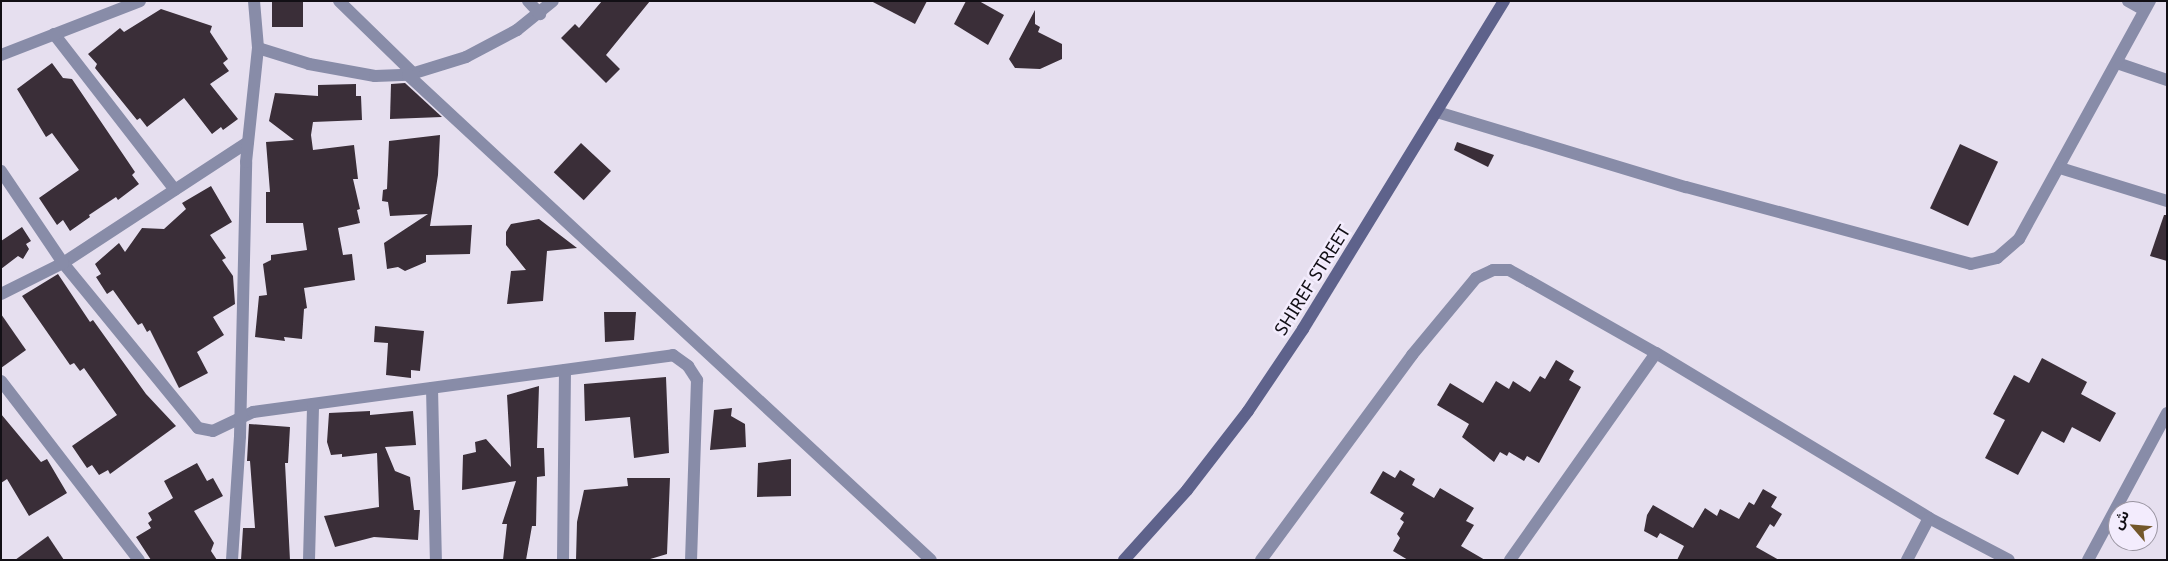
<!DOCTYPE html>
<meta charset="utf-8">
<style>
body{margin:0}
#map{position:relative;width:2168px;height:561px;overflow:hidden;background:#e6dfef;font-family:"Noto Sans","Noto Sans Arabic",sans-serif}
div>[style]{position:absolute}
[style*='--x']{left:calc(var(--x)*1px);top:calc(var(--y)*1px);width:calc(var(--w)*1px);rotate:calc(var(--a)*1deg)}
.building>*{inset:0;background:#3a2e38;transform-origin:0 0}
.minor>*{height:12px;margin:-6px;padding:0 6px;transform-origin:6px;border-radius:6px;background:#888ca8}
.secondary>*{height:12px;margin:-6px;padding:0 6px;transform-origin:6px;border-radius:6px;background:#5e628b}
span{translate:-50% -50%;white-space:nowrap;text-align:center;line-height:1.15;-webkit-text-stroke:5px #f3ecfd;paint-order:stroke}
.street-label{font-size:18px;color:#120f15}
.frame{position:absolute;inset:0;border:2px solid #120f15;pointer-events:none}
.north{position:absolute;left:2108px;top:501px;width:50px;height:50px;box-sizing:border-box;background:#f3ecfd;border:1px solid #9994a0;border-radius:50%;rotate:297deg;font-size:14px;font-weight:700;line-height:20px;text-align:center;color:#120f15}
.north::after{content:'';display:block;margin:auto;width:18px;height:22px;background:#73572a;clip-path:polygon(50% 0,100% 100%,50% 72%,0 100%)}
</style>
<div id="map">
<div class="building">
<i style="left:272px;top:1px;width:31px;height:26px"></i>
<i style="clip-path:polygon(602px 1px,650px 1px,606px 55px,620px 69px,606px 83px,561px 38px,575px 24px,579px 28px)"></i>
<i style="clip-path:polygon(871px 1px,927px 1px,915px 24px)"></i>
<i style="clip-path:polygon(966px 1px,979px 1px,1004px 15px,988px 45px,954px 24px)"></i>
<i style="clip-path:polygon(161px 9px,212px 26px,210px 32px,228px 59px,223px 63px,229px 71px,210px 84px,238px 119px,223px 130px,221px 127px,212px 134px,184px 98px,147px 127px,140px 118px,137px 120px,95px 68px,97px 64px,88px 54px,120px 28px,124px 32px)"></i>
<i style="clip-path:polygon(1035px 10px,1035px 24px,1040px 27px,1038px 32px,1062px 44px,1062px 59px,1040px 69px,1015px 68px,1009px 59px)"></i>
<i style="clip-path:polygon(52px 63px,63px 78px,72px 79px,135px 172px,132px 175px,139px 184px,118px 200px,116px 197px,89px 215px,90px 217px,70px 231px,63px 220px,57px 225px,39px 198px,79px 170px,52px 133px,46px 137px,17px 89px)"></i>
<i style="clip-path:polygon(405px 83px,442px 117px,390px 119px,391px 84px)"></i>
<i style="clip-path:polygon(356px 84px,356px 96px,361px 96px,362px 120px,313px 122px,311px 135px,313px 150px,354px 145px,358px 179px,353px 179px,360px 209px,357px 210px,360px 223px,338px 228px,343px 255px,352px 254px,355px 280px,304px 288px,307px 308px,304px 309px,302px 339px,284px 337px,285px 341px,255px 337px,259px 296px,267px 295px,263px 264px,271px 260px,271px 255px,307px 250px,303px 223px,266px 223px,266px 192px,270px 192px,266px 142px,294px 140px,269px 121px,275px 93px,318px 96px,318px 85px)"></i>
<i style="clip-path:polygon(440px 135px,438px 175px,430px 226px,472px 225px,470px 254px,426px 255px,426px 262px,405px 271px,398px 267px,387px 269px,384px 243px,428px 214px,390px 216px,388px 202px,382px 201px,383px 190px,387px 189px,389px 141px)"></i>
<i style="clip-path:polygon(1457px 142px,1494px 155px,1488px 167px,1454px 150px)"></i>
<i style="left:581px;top:143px;width:41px;height:40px;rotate:43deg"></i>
<i style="left:1960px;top:144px;width:42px;height:71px;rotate:25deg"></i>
<i style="clip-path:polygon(211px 186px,232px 222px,210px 235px,226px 258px,222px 260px,233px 276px,235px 304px,213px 317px,224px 335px,197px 352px,208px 373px,179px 388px,150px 330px,147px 332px,142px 323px,138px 325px,113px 290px,107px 294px,96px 277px,101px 274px,95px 264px,119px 243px,125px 252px,142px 228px,164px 229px,186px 209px,182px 203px)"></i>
<i style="clip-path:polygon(2164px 215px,2167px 215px,2167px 261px,2150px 256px)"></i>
<i style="clip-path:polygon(539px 219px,577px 248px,547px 251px,543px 301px,507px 304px,511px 271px,526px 270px,506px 245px,506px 232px,511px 224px)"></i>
<i style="clip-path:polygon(22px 227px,31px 241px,26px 244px,29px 249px,23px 259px,18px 256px,1px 269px,1px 241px)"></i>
<i style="clip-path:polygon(58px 274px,90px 322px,93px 320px,146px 394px,176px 426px,110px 474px,108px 470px,99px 475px,92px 465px,87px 468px,72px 446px,117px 415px,84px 368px,80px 371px,74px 363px,70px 365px,22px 296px)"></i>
<i style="clip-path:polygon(604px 312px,636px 312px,634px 340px,605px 342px)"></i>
<i style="clip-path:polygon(1px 314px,26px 350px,1px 368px)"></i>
<i style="clip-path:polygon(375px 326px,424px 331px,420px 371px,411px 370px,411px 378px,386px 375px,388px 343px,374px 342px)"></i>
<i style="clip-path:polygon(2042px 358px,2087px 382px,2081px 394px,2116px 413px,2100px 442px,2072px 427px,2064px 443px,2042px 431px,2018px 475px,1985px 458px,2005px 420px,1993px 414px,2014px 375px,2029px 383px)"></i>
<i style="clip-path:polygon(1556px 360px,1574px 371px,1569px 380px,1581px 387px,1539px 463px,1527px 456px,1524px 461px,1509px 452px,1507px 456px,1500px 452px,1494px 462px,1462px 437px,1469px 424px,1437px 405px,1450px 383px,1483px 403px,1496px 381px,1509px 389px,1513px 381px,1530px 392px,1540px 376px,1545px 379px)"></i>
<i style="clip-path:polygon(666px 377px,669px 453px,634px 458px,630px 417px,585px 421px,584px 384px)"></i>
<i style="clip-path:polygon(539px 386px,537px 448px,544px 448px,545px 476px,537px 477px,536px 526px,532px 526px,526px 560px,503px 560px,507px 524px,502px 524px,516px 481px,462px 490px,463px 455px,476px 452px,475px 442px,486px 439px,511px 467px,507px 395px)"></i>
<i style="clip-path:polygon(732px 408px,731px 416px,745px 424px,746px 447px,710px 450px,714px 410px)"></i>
<i style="clip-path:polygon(370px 411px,370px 415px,413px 411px,416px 445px,385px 447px,395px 471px,410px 477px,414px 510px,420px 510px,418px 540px,374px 537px,335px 547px,324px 516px,379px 507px,377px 453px,342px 457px,342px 454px,331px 455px,327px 442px,329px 413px)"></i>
<i style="clip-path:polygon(1px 414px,41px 462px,47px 459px,67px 493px,29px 516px,7px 479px,1px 483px)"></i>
<i style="clip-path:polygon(249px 424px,290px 427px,288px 463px,285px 463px,290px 560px,241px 560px,243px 528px,255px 528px,250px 461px,247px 461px)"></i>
<i style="clip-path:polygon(791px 459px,791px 496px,757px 497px,758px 463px)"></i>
<i style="clip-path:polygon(197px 463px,207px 481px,213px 478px,223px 496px,194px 511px,214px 543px,211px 551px,217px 560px,151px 560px,136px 537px,151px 528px,148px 523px,152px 520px,148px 513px,173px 498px,164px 481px)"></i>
<i style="clip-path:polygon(1400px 470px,1415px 479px,1412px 485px,1434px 498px,1440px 488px,1474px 508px,1466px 521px,1474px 525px,1461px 546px,1485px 560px,1408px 560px,1393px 551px,1400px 538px,1397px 534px,1404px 522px,1400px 519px,1404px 513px,1370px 493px,1383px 471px,1395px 478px)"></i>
<i style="clip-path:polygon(627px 478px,670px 478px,667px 554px,647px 560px,576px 560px,577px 522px,584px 490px,628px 486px)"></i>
<i style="clip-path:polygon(1763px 489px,1777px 497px,1771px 507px,1782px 514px,1774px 527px,1770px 524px,1756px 547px,1779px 560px,1677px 560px,1684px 546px,1660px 533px,1657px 538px,1644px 531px,1647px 515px,1653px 505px,1693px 528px,1705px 508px,1717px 516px,1720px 509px,1739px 519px,1749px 502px,1754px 505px)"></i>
<i style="clip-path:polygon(48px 536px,64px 560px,15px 560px)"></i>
</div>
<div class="minor">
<i style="--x:254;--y:1;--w:47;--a:85.1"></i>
<i style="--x:258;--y:48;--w:53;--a:17.4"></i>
<i style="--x:309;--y:64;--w:67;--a:10.3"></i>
<i style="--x:375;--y:76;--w:33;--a:-2"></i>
<i style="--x:408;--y:75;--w:61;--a:-17.2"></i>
<i style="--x:466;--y:57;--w:58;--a:-27.9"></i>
<i style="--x:517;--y:30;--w:46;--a:-38.9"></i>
<i style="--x:339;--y:1;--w:105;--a:44.2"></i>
<i style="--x:528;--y:1;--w:18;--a:47"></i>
<i style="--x:2128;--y:1;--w:18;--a:29"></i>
<i style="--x:54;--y:34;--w:197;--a:52.2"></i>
<i style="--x:1;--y:55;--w:149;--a:-21.2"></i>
<i style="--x:2117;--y:63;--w:53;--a:18.8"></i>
<i style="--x:408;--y:75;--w:713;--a:42.84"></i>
<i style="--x:1437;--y:112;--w:260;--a:16.8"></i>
<i style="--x:1686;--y:187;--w:295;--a:15.1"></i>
<i style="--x:1971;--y:264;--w:27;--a:-13"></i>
<i style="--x:1997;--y:258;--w:29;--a:-41"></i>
<i style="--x:2019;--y:239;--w:272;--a:-61.2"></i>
<i style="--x:248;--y:142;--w:221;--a:146.8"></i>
<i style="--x:63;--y:263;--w:213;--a:50.7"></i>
<i style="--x:198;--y:428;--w:15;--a:11"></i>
<i style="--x:213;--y:431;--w:44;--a:-25.4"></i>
<i style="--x:253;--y:412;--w:424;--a:-7.7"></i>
<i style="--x:673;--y:355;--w:19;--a:36"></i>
<i style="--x:688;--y:366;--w:17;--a:57"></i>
<i style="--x:697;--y:380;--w:180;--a:91.9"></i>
<i style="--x:2060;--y:168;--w:112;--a:17.1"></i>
<i style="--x:1;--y:171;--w:111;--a:56"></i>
<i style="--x:63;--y:263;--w:69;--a:153.4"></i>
<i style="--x:1;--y:381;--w:226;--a:52.4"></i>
<i style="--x:432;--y:388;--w:172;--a:88.7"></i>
<i style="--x:232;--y:560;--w:124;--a:-86.3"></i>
<i style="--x:240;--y:436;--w:274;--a:-88.7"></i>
<i style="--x:246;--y:162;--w:115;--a:-84"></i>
<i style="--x:309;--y:560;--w:156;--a:-88.5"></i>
<i style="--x:563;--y:560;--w:190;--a:-89.4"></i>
<i style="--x:1261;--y:560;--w:255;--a:-53.6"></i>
<i style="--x:1412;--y:355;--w:100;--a:-50.3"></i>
<i style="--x:1476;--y:278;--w:19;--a:-25"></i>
<i style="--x:1493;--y:270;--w:16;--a:0"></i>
<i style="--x:1509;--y:270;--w:23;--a:29"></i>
<i style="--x:1529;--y:281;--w:146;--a:29.6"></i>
<i style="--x:1656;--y:353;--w:319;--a:31.1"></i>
<i style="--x:1929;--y:518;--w:90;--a:27.7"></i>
<i style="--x:1510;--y:560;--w:253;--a:-54.8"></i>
<i style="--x:1907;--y:560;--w:47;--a:-62.4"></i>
<i style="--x:2088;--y:560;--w:167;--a:-61.7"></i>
</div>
<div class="secondary">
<i style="--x:1124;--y:560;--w:94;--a:-48"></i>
<i style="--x:1187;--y:490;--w:100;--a:-52.3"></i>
<i style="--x:1248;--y:411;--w:99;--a:-56.1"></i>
<i style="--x:1303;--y:329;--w:385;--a:-58.5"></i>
</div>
<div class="street-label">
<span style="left:1312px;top:280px;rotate:-58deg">SHIREF STREET</span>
</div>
<div class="frame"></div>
<div class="north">ش</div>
</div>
